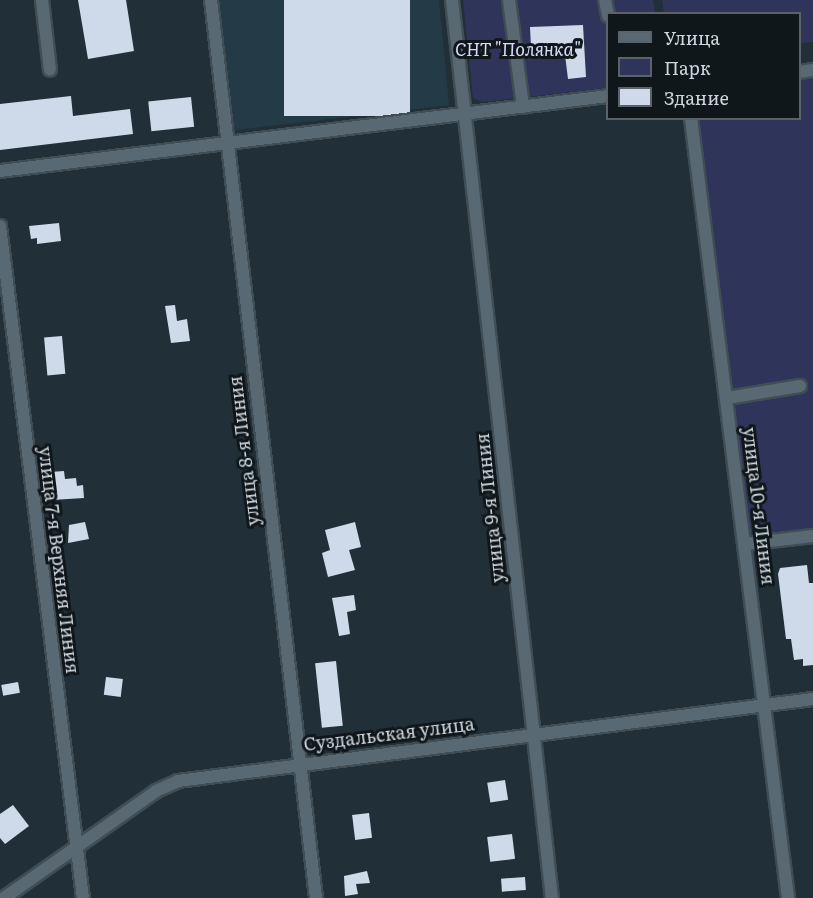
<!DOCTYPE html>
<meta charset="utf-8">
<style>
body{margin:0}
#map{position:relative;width:813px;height:898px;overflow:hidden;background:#213038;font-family:Literata,serif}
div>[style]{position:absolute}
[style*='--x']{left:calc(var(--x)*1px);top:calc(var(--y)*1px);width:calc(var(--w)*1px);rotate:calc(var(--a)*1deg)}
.built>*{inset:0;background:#253a47}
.green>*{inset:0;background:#2e345a}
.building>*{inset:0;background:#cedaea;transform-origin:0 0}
.roads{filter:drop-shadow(2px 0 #414d55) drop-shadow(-2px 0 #414d55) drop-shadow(0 2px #414d55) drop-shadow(0 -2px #414d55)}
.minor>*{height:12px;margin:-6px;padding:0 6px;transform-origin:6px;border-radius:6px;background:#596973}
span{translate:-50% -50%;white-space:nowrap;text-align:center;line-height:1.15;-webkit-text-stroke:6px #10171b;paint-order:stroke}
.park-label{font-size:18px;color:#d5dcfb;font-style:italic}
.street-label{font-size:18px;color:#cdd6dc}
.legend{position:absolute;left:606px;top:12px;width:195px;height:108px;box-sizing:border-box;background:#10171b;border:2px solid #5c6368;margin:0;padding:8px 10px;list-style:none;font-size:18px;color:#cdd6dc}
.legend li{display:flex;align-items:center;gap:12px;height:30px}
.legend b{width:30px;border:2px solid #5c6368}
</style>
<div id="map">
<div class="built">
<i style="clip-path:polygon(218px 0,439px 0,449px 105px,234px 130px)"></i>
</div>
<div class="green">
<i style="clip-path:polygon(463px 0,653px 0,655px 13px,608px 14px,607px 88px,483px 102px,473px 98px)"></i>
<i style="clip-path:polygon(662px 0,813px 0,813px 42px,800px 43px,800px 14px,664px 13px)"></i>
<i style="clip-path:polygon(813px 75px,813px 528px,749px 535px,693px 119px,800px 118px,800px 77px)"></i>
</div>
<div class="building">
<i style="clip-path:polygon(78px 0,126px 0,134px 51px,88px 59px)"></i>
<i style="left:284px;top:0;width:126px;height:116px"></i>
<i style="clip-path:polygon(583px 25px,586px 77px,568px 79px,564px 47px,531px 48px,530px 27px)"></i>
<i style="clip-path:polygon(71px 96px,73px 116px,130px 109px,133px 134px,0 150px,0 104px)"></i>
<i style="left:191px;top:97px;width:30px;height:43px;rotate:84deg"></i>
<i style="clip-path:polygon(59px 223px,61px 241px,37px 244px,37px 238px,31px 239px,29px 226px)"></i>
<i style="clip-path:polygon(175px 305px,177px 321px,187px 319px,190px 341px,171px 343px,165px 306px)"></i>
<i style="left:62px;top:336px;width:38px;height:18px;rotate:85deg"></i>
<i style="clip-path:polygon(64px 471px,65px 479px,76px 478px,77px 486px,83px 485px,84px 498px,52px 500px,50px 472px)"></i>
<i style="clip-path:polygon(85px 522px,89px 539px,68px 543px,69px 525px)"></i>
<i style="clip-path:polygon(355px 522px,361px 547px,349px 550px,355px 570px,328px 577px,322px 553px,330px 550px,325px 530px)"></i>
<i style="clip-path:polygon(807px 565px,809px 583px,813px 583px,813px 665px,803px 666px,803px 659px,794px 660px,791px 639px,786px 639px,778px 574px,780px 568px)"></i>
<i style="clip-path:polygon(354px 595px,356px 610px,347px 612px,350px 634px,339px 636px,332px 598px)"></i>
<i style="left:336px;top:661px;width:65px;height:21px;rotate:84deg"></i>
<i style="left:106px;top:677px;width:17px;height:18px;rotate:7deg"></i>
<i style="left:18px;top:682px;width:11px;height:17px;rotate:80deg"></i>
<i style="left:505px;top:780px;width:20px;height:18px;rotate:81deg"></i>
<i style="clip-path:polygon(13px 805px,29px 826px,5px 844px,0 838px,0 814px)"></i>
<i style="left:369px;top:813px;width:25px;height:17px;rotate:83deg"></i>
<i style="left:512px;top:834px;width:25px;height:25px;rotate:83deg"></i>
<i style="clip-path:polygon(367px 871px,370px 883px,356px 884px,358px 894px,345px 896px,344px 876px)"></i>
<i style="left:525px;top:877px;width:13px;height:24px;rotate:86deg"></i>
</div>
<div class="roads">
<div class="minor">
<i style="--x:42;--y:0;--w:70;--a:83.5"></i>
<i style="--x:211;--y:0;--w:904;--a:83.33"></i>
<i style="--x:452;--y:0;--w:904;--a:83.65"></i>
<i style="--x:509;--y:0;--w:108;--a:82.5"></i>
<i style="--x:605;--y:0;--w:16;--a:79"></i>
<i style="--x:800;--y:72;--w:13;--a:-9"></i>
<i style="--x:691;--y:118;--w:786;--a:82.91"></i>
<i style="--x:0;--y:171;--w:613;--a:-7.03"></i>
<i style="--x:0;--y:226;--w:677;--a:82.96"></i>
<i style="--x:727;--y:398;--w:74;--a:-9.3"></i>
<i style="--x:745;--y:544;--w:68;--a:-6.7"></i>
<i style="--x:4;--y:898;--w:186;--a:-35.1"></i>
<i style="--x:156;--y:791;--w:24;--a:-24"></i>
<i style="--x:178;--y:781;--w:640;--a:-7.36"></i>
</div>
</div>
<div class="park-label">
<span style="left:518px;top:49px">СНТ "Полянка"</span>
</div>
<div class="street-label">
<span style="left:244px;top:451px;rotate:-97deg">улица 8-я Линия</span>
<span style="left:759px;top:506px;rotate:83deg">улица 10-я Линия</span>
<span style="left:490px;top:508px;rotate:-96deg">улица 9-я Линия</span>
<span style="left:59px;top:560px;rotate:83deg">улица 7-я Верхняя Линия</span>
<span style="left:389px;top:734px;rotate:-7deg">Суздальская улица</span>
</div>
<ul class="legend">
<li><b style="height:8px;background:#596973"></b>Улица</li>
<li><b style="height:16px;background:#2e345a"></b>Парк</li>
<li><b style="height:16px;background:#cedaea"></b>Здание</li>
</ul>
</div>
